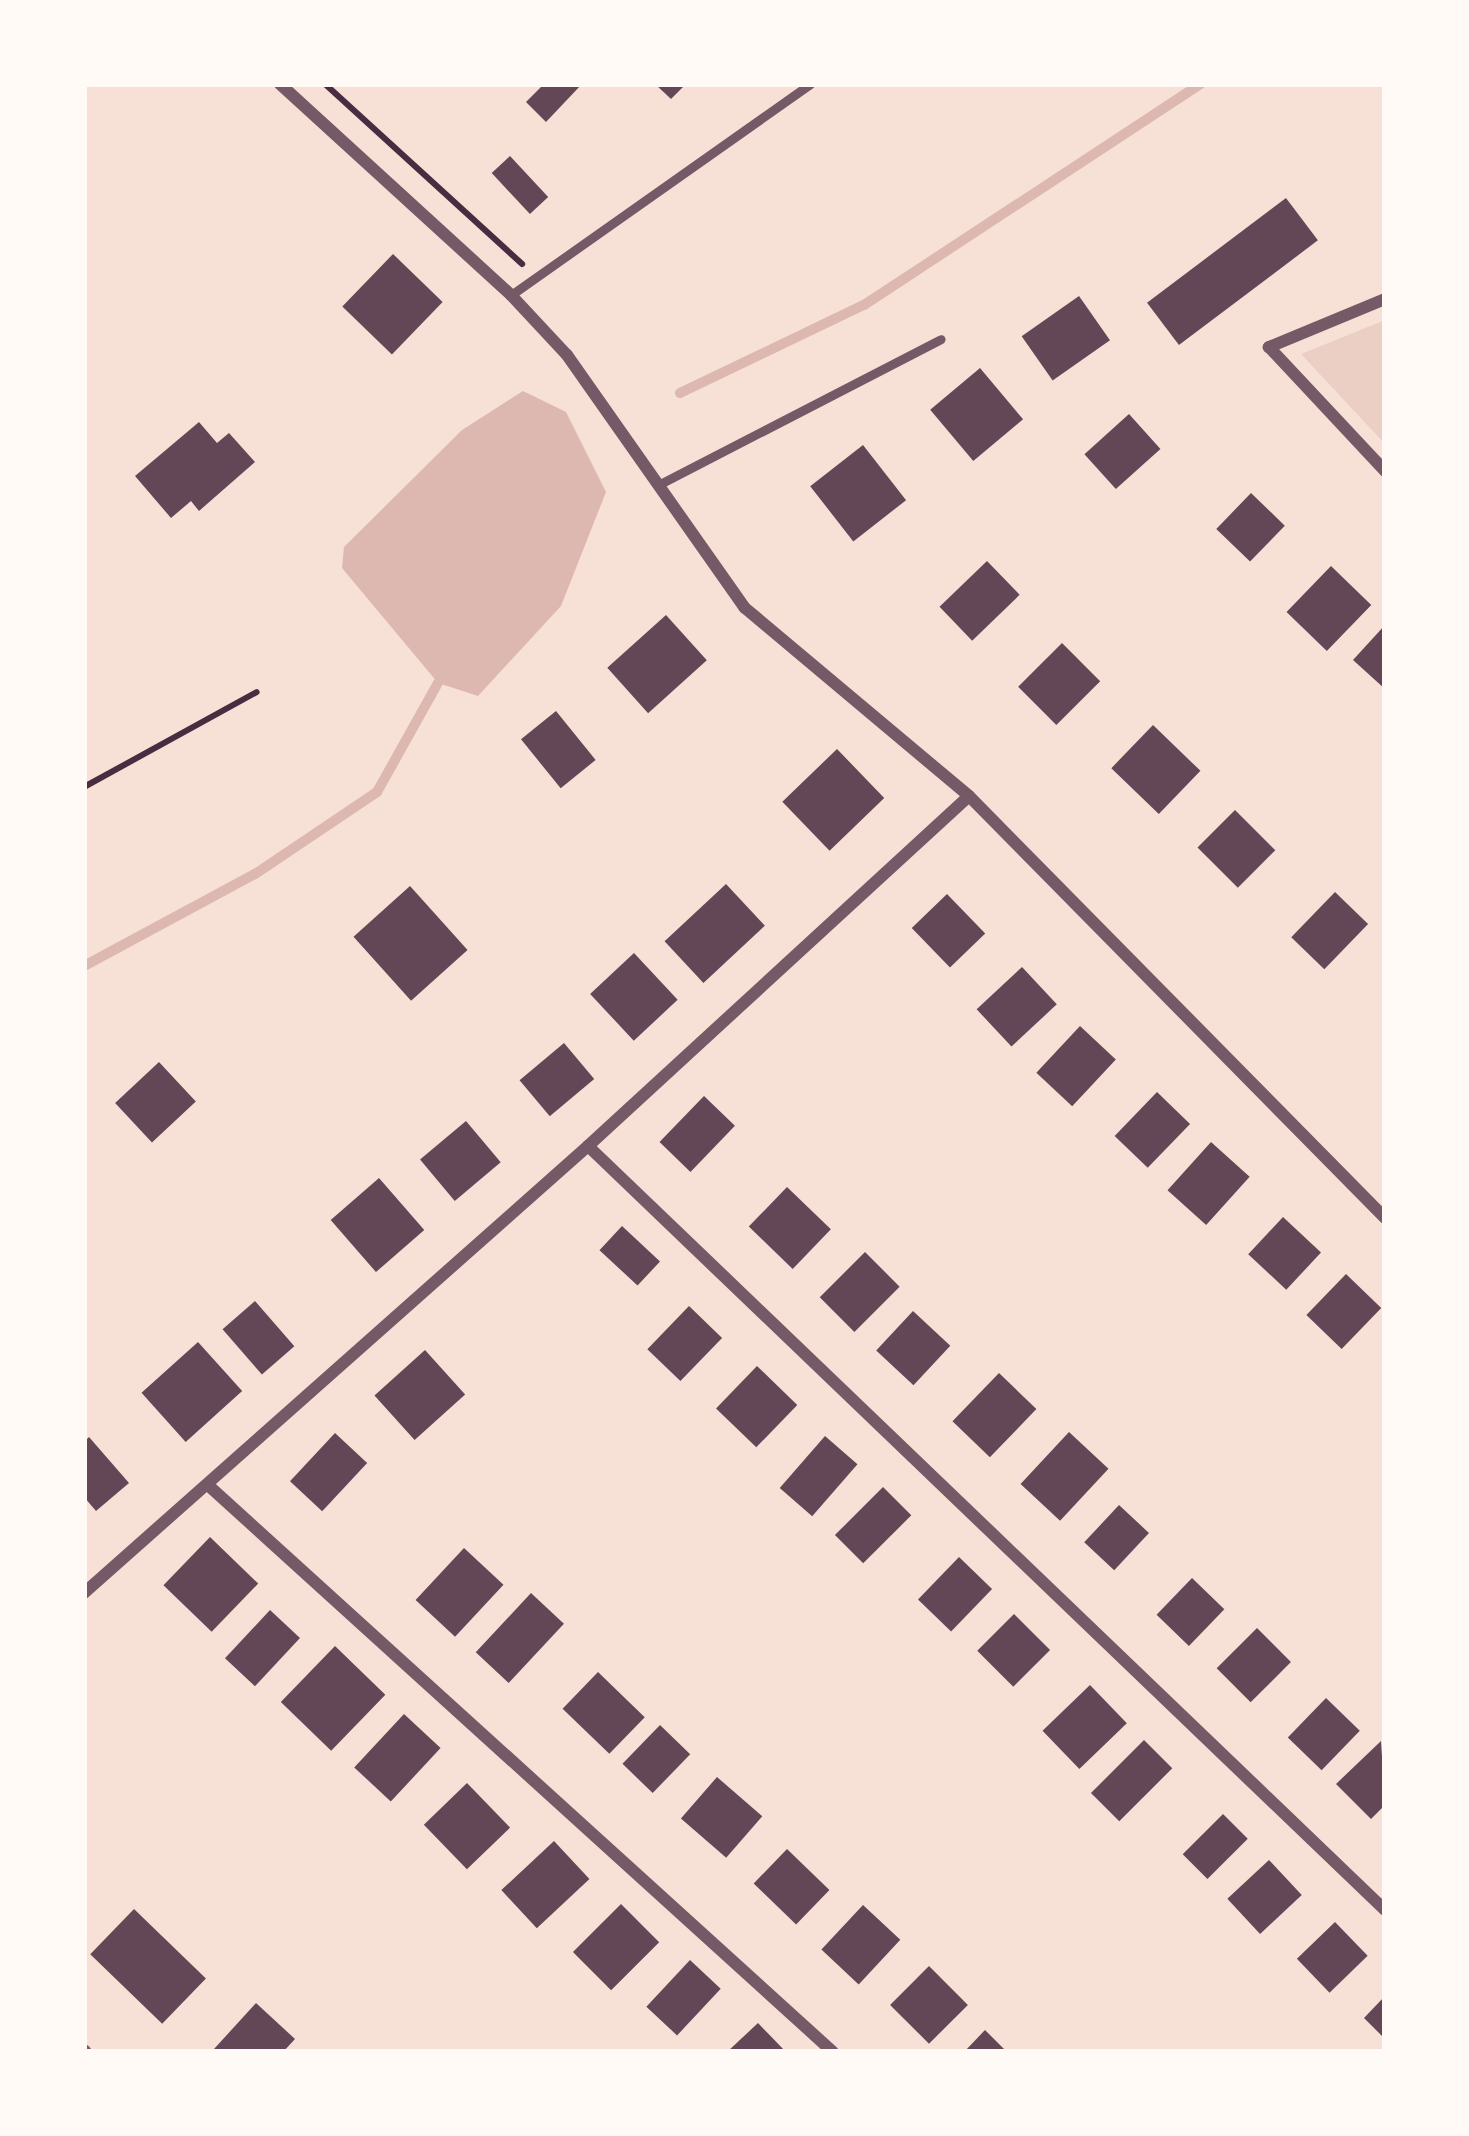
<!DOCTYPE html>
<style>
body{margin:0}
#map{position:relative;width:1469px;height:2136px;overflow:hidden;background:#f7e1d7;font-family:"Exo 2",sans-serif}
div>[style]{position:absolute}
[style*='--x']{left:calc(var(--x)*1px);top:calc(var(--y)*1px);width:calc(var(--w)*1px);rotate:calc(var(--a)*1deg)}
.green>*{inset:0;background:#ebcfc5}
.water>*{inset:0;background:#dcb8b0}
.stream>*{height:10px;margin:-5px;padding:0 5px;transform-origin:5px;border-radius:5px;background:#dcb8b0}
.building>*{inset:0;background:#644757;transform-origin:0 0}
.path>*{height:6px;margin:-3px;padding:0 3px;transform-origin:3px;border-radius:3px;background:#4a2c40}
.service>*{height:9px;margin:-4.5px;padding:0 4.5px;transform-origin:4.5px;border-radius:4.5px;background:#755966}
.minor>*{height:12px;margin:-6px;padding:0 6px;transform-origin:6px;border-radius:6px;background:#755966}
span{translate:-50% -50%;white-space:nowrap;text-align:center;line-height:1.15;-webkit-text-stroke:12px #fffaf5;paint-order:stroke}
.frame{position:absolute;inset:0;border:87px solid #fffaf5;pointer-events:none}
</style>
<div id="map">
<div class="green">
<i style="clip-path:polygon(1385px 320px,1385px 444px,1301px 354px)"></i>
</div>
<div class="water">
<i style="clip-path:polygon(523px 391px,566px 412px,606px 492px,561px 606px,478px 696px,438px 683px,342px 568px,344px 547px,462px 430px)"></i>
</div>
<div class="stream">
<i style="--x:680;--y:393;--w:204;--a:-25.6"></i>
<i style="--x:864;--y:305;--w:403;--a:-33.3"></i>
<i style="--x:84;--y:966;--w:194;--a:-28.3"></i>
<i style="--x:255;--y:874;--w:147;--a:-33.9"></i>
<i style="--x:377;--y:792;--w:125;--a:-60.8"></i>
</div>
<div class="building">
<i style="clip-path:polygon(544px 84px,582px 84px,546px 122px,526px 102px)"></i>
<i style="clip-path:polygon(655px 84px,686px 84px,671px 99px)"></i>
<i style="left:510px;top:156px;width:56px;height:25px;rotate:47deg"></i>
<i style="left:1286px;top:198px;width:53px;height:174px;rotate:53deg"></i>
<i style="left:393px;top:254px;width:69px;height:73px;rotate:44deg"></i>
<i style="left:1079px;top:296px;width:54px;height:70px;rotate:55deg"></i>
<i style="left:980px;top:368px;width:67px;height:65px;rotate:50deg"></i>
<i style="left:1129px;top:414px;width:47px;height:60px;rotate:48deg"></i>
<i style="clip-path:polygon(199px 422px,217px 443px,229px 433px,255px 462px,199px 511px,191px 501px,171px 518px,135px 476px)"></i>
<i style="left:863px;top:445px;width:70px;height:67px;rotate:52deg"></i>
<i style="left:1251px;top:493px;width:47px;height:50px;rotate:44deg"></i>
<i style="left:987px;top:561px;width:47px;height:66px;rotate:46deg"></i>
<i style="left:1331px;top:566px;width:56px;height:64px;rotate:44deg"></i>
<i style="left:666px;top:615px;width:61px;height:79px;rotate:48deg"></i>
<i style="clip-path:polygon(1385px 625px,1385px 689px,1353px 660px)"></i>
<i style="left:1062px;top:643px;width:54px;height:62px;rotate:45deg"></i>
<i style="left:556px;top:711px;width:63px;height:45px;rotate:51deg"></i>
<i style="left:1153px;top:725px;width:66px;height:60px;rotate:44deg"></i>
<i style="left:837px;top:749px;width:68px;height:76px;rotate:46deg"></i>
<i style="left:1235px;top:810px;width:57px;height:53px;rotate:45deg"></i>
<i style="left:726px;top:884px;width:57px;height:84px;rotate:47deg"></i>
<i style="left:410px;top:886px;width:86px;height:76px;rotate:48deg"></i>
<i style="left:1335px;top:892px;width:46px;height:63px;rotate:44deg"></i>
<i style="left:947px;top:894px;width:55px;height:49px;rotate:46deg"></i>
<i style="left:634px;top:953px;width:64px;height:60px;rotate:47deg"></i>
<i style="left:1022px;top:967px;width:51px;height:62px;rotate:47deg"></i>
<i style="left:1080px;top:1026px;width:49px;height:64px;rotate:43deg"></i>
<i style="left:564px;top:1043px;width:47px;height:58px;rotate:50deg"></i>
<i style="left:159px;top:1062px;width:54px;height:60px;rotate:47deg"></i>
<i style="left:1157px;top:1092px;width:46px;height:61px;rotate:44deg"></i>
<i style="left:704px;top:1096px;width:43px;height:64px;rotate:44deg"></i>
<i style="left:466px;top:1121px;width:54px;height:60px;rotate:50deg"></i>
<i style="left:1211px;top:1142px;width:52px;height:65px;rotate:42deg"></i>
<i style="left:379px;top:1178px;width:69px;height:64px;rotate:49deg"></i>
<i style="left:787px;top:1187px;width:61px;height:55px;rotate:44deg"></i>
<i style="left:1283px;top:1217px;width:52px;height:51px;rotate:43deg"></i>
<i style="left:622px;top:1226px;width:52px;height:33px;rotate:43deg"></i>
<i style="left:865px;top:1252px;width:49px;height:64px;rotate:45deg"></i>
<i style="left:1346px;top:1274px;width:49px;height:57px;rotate:44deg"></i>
<i style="left:255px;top:1301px;width:60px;height:43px;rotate:49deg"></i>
<i style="left:689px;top:1306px;width:46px;height:60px;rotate:44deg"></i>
<i style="left:913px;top:1311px;width:51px;height:54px;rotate:43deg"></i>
<i style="left:198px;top:1342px;width:66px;height:76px;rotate:48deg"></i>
<i style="left:425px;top:1350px;width:60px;height:68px;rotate:48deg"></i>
<i style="left:757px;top:1366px;width:56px;height:59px;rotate:44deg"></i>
<i style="left:999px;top:1373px;width:52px;height:67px;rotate:44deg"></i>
<i style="left:1069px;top:1432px;width:54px;height:71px;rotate:43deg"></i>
<i style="left:335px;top:1433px;width:44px;height:66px;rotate:43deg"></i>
<i style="left:825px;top:1436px;width:43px;height:69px;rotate:41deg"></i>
<i style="clip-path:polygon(89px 1437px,129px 1483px,96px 1511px,84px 1497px,84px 1442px)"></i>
<i style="left:883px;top:1487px;width:40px;height:68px;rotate:45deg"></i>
<i style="left:1119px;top:1505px;width:41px;height:51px;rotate:43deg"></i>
<i style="left:210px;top:1537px;width:67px;height:67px;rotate:44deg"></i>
<i style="left:464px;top:1548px;width:54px;height:71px;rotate:43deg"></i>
<i style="left:959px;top:1557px;width:46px;height:59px;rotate:44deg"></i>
<i style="left:1192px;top:1578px;width:45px;height:51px;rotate:44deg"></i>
<i style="left:531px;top:1593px;width:45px;height:81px;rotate:43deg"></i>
<i style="left:270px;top:1610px;width:41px;height:66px;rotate:43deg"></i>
<i style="left:1014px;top:1614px;width:51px;height:52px;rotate:45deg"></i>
<i style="left:1257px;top:1628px;width:48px;height:57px;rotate:45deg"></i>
<i style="left:335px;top:1646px;width:70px;height:78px;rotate:44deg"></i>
<i style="left:598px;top:1672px;width:65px;height:51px;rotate:44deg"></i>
<i style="left:1090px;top:1685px;width:53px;height:66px;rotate:46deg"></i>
<i style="left:1326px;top:1698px;width:47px;height:55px;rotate:44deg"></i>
<i style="left:404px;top:1714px;width:50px;height:73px;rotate:43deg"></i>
<i style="left:660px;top:1725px;width:42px;height:54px;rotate:44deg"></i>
<i style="left:1144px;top:1740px;width:40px;height:75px;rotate:45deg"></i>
<i style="clip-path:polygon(1381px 1741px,1385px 1805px,1371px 1819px,1336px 1784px)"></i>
<i style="left:717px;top:1777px;width:60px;height:55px;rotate:41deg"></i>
<i style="left:467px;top:1783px;width:62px;height:60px;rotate:46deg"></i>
<i style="left:1223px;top:1814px;width:35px;height:57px;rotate:45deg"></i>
<i style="left:554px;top:1841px;width:52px;height:72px;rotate:47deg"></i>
<i style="left:787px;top:1849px;width:59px;height:48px;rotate:44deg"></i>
<i style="left:1269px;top:1860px;width:48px;height:57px;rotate:47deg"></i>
<i style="left:621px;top:1904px;width:54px;height:68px;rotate:45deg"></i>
<i style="left:863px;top:1905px;width:51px;height:61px;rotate:43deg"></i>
<i style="left:134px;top:1909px;width:100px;height:63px;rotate:44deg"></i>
<i style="left:1335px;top:1922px;width:47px;height:53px;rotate:46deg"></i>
<i style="left:690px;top:1960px;width:42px;height:64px;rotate:43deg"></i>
<i style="left:929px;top:1966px;width:55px;height:55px;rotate:45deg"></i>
<i style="clip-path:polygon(1385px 1996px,1385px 2039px,1364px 2018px)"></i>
<i style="clip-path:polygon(256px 2003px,295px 2039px,283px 2052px,217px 2052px,214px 2049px)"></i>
<i style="clip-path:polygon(758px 2023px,786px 2052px,727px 2052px)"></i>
<i style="clip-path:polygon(985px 2030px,1007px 2052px,964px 2052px)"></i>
</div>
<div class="path">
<i style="--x:325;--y:84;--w:267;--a:42.4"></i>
<i style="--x:84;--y:787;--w:197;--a:-28.8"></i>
</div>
<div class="service">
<i style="--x:511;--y:295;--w:366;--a:-35.2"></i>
<i style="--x:658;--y:485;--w:318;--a:-27.3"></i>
</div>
<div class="minor">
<i style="--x:280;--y:84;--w:313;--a:42.4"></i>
<i style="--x:511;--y:295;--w:82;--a:47"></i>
<i style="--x:567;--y:355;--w:309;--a:54.9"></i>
<i style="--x:745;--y:608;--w:292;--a:40"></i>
<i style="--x:969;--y:796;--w:593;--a:45.41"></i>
<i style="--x:1385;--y:299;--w:126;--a:157.5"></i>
<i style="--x:1269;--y:347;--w:170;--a:46.9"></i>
<i style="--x:588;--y:1146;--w:1104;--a:43.79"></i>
<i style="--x:209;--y:1486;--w:842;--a:42.21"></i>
<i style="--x:84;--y:1593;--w:674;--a:-41.57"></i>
<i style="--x:588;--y:1146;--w:517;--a:-42.57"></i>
<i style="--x:84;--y:2050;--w:3;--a:45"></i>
</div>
<div class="frame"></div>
</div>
